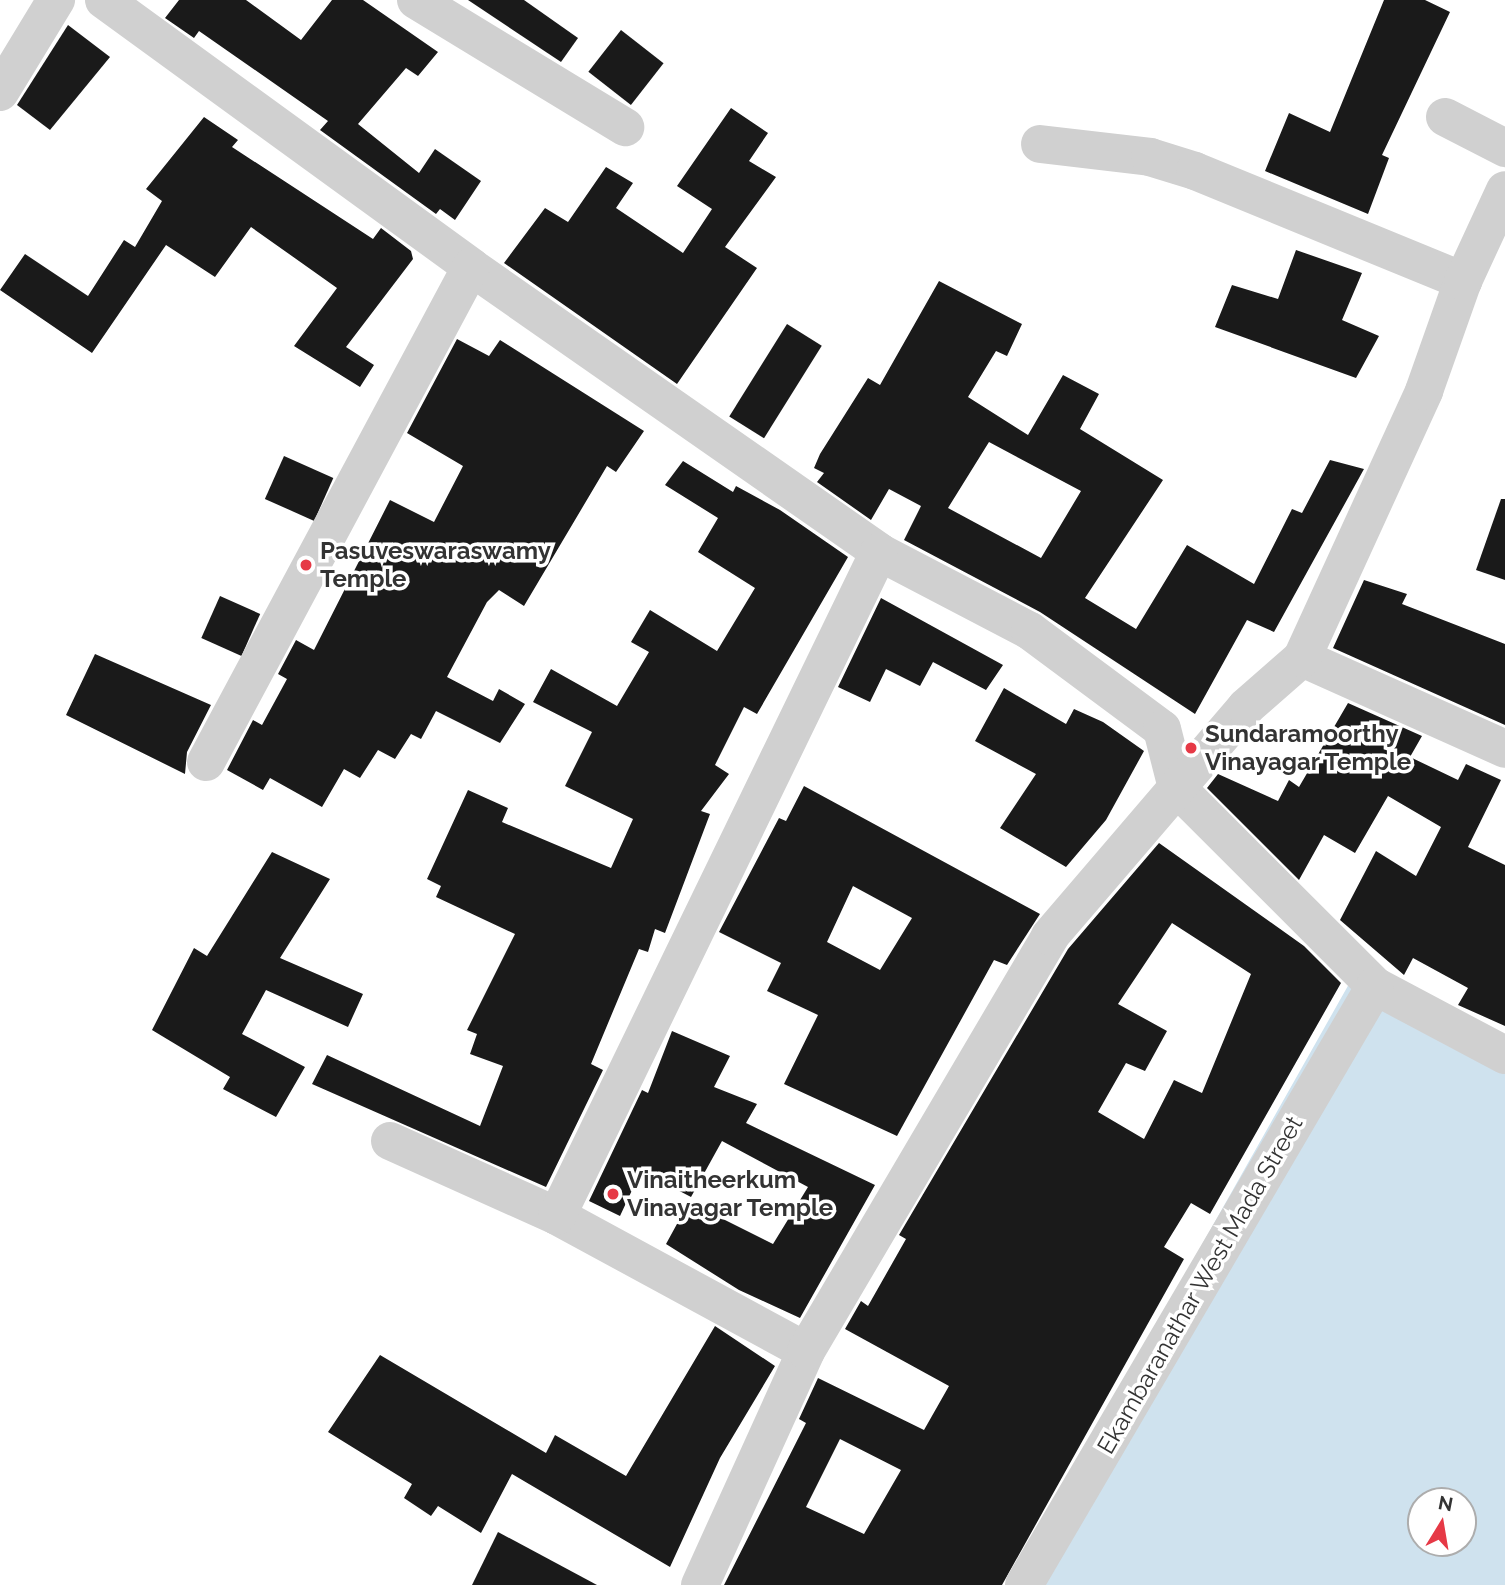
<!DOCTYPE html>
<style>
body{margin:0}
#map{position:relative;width:1505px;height:1585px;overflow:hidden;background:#fff;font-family:Raleway,sans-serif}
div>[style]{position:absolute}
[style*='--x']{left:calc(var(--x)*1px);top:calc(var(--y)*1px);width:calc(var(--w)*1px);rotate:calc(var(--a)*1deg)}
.water>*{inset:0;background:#cfe2ee}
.building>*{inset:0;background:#1a1a1a;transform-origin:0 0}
.minor>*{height:38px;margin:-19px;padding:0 19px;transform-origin:19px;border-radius:19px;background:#d0d0d0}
.dots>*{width:19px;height:19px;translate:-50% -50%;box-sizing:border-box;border:4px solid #fff;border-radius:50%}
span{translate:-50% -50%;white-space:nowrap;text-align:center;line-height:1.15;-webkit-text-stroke:7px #fff;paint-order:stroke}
.poi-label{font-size:24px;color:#333;font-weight:700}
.left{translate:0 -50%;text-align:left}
.street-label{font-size:24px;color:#333}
.north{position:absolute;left:1407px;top:1487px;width:70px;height:70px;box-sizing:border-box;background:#fff;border:2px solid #adadad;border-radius:50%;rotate:11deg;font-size:19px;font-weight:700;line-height:28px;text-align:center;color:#333}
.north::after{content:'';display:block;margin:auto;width:24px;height:32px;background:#e63946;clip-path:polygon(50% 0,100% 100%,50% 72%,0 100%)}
</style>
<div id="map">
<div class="water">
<i style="clip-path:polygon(evenodd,1358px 968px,1505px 1057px,1505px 1585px,1010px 1585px,1358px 968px,1421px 1501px,1463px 1501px,1463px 1543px,1421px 1543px,1421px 1501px)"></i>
</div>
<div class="building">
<i style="clip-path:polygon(179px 0,246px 0,301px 40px,332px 0,363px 0,438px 52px,418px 76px,406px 68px,358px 124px,419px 173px,435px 149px,481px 181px,455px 220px,440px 209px,436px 214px,320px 130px,328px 121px,199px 31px,194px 38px,165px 18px)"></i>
<i style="clip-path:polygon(468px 0,524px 0,578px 38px,561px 62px)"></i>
<i style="clip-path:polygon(1384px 0,1425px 0,1450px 12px,1382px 155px,1389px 158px,1368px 214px,1265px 171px,1289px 113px,1330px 132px)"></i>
<i style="clip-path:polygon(68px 25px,110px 57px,50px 130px,17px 105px)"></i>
<i style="left:621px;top:30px;width:54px;height:53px;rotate:38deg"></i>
<i style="clip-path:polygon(731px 108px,768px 133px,749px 161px,776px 177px,725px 247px,757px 268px,677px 384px,504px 263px,545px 208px,568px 222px,606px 167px,633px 183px,616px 208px,683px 253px,712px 209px,677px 186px)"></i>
<i style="clip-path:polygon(204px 117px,238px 140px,232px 147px,373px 239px,381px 228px,411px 251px,413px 259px,346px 347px,374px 365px,360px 387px,294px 346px,337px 288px,251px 227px,215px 277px,166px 245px,92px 353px,0 290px,25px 254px,88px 296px,124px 240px,135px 247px,162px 201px,146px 189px)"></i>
<i style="clip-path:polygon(1296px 250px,1362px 273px,1342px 320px,1379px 336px,1356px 378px,1215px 327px,1232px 285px,1278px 299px)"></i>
<i style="clip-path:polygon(evenodd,939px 281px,1022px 324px,1007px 356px,996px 351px,968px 397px,1028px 435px,1063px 375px,1099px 394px,1080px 429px,1163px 480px,1085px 598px,1136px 629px,1187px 545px,1254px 584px,1292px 509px,1302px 513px,1330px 460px,1364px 469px,1274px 632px,1247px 620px,1195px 714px,1040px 612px,904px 540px,921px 506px,889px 489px,871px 520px,817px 482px,824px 473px,814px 468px,820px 454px,868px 378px,880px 385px,939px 281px,989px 442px,1081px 491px,1041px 558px,948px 508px,989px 442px)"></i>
<i style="left:787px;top:324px;width:41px;height:109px;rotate:32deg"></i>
<i style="clip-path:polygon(457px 339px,489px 356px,500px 340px,644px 431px,616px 472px,607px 466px,524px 606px,499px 590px,487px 602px,447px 677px,493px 701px,499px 689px,525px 704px,500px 743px,436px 711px,421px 739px,411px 734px,395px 759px,378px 750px,360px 778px,344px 769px,322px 807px,270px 778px,263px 790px,227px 770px,253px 720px,262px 725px,287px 679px,278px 674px,296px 640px,314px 650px,390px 500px,434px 522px,463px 466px,407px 433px)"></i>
<i style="left:284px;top:456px;width:54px;height:47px;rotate:24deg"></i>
<i style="clip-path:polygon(683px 461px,733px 492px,736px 486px,780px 510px,848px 557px,757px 714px,744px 707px,715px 765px,729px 774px,701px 811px,710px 814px,665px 933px,655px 929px,648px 952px,639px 949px,591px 1064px,603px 1070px,546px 1187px,312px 1084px,327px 1055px,480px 1126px,503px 1066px,470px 1054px,477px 1034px,467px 1030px,515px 934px,436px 897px,441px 886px,427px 879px,468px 790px,508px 808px,502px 822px,611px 868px,633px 819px,565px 786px,592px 732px,533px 702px,551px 669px,617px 706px,649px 652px,631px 642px,650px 610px,717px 651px,755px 588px,698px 552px,718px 518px,665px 485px)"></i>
<i style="clip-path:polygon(1501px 499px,1505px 499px,1505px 580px,1476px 570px)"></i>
<i style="clip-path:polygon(1364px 580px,1407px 594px,1402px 604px,1505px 644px,1505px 725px,1333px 648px)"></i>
<i style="left:220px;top:596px;width:44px;height:46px;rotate:24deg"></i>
<i style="clip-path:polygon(881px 598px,1003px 665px,986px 690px,933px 662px,920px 686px,886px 669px,870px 702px,838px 687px)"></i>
<i style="clip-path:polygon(95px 654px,211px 705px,187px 752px,185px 774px,66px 715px)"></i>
<i style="clip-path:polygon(1004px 688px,1066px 724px,1074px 709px,1103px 722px,1144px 751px,1106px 820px,1066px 867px,1000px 828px,1036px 774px,975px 741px)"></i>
<i style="clip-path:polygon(1348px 703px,1422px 736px,1410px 757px,1458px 780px,1466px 764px,1501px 780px,1468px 847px,1505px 865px,1505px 1026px,1458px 1005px,1468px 988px,1413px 958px,1404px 975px,1340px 920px,1376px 851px,1416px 876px,1441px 827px,1388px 796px,1355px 853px,1324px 835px,1299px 880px,1207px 788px,1218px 774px,1278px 801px,1289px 780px,1299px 787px)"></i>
<i style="clip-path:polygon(evenodd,804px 786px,1040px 914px,1007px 965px,994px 960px,897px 1136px,784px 1084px,818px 1015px,767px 991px,781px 963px,719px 932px,779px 818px,786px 821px,804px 786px,853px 886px,912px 918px,880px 970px,827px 942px,853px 886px)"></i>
<i style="clip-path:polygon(evenodd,1159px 843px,1304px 946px,1341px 983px,1210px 1214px,1191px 1203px,1164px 1247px,1184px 1259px,1002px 1585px,724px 1585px,806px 1423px,799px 1419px,818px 1378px,924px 1430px,949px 1386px,845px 1329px,861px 1301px,868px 1306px,906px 1239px,899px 1235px,1068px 949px,1159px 843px,1172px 923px,1251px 974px,1202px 1093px,1174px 1080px,1144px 1139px,1098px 1112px,1126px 1063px,1145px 1071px,1167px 1031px,1118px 1004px,1172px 923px,1159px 843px,840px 1439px,901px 1470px,864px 1534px,806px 1507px,840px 1439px)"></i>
<i style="clip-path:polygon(272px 852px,330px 879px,280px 958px,363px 994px,348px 1027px,266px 990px,242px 1034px,305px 1067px,276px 1117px,223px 1089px,230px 1077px,152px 1030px,194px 948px,207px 956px)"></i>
<i style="clip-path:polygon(672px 1031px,730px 1056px,714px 1087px,757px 1104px,746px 1123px,875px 1185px,800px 1318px,739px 1290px,666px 1244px,689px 1202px,773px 1244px,808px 1187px,722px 1141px,691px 1197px,641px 1171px,620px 1216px,589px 1201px,642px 1090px,648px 1093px)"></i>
<i style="clip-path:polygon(715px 1326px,775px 1366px,720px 1458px,670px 1567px,512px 1474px,481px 1533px,438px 1506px,431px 1516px,404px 1498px,412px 1484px,328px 1432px,380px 1355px,546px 1453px,555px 1435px,626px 1476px)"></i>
<i style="clip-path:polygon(498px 1532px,597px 1585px,472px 1585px)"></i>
</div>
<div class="minor">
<i style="--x:104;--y:0;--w:454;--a:36"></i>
<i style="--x:471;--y:267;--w:498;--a:34.9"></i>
<i style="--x:879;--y:552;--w:170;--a:27.6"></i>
<i style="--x:1030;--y:631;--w:164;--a:36.6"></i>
<i style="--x:1162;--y:729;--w:61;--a:75.7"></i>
<i style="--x:1177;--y:788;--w:280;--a:45"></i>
<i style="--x:1375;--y:986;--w:147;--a:28"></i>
<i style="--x:416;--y:0;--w:245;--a:31.3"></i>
<i style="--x:0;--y:92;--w:108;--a:-58.7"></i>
<i style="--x:1445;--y:117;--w:68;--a:27.3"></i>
<i style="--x:1040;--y:144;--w:111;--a:6.7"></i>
<i style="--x:1150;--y:157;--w:47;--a:17.3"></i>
<i style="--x:1195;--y:171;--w:290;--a:22.3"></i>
<i style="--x:1302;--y:658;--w:222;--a:24.1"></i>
<i style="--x:206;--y:762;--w:561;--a:-61.84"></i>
<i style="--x:390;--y:1141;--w:183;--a:24.2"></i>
<i style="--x:557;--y:1216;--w:283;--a:28.5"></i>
<i style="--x:557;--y:1216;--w:738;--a:-64.13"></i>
<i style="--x:700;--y:1585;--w:257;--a:-65.6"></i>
<i style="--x:806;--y:1351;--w:481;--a:-59.5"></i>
<i style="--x:1050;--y:936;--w:301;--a:-49.4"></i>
<i style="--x:1246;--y:707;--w:74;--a:-41.2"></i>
<i style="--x:1302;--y:658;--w:294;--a:-65.4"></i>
<i style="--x:1424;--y:391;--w:117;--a:-70.5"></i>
<i style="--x:1463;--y:281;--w:100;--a:-65.2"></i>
<i style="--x:1024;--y:1585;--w:694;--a:-59.63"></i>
</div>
<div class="dots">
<i style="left:306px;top:565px;background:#e63946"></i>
<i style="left:1191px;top:748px;background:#e63946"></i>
<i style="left:613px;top:1194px;background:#e63946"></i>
</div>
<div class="poi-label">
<span class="left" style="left:320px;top:565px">Pasuveswaraswamy<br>Temple</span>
<span class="left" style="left:1205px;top:748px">Sundaramoorthy<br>Vinayagar Temple</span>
<span class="left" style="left:627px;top:1194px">Vinaitheerkum<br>Vinayagar Temple</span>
</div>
<div class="street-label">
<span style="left:1200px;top:1285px;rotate:-60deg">Ekambaranathar West Mada Street</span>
</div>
<div class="north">N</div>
</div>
